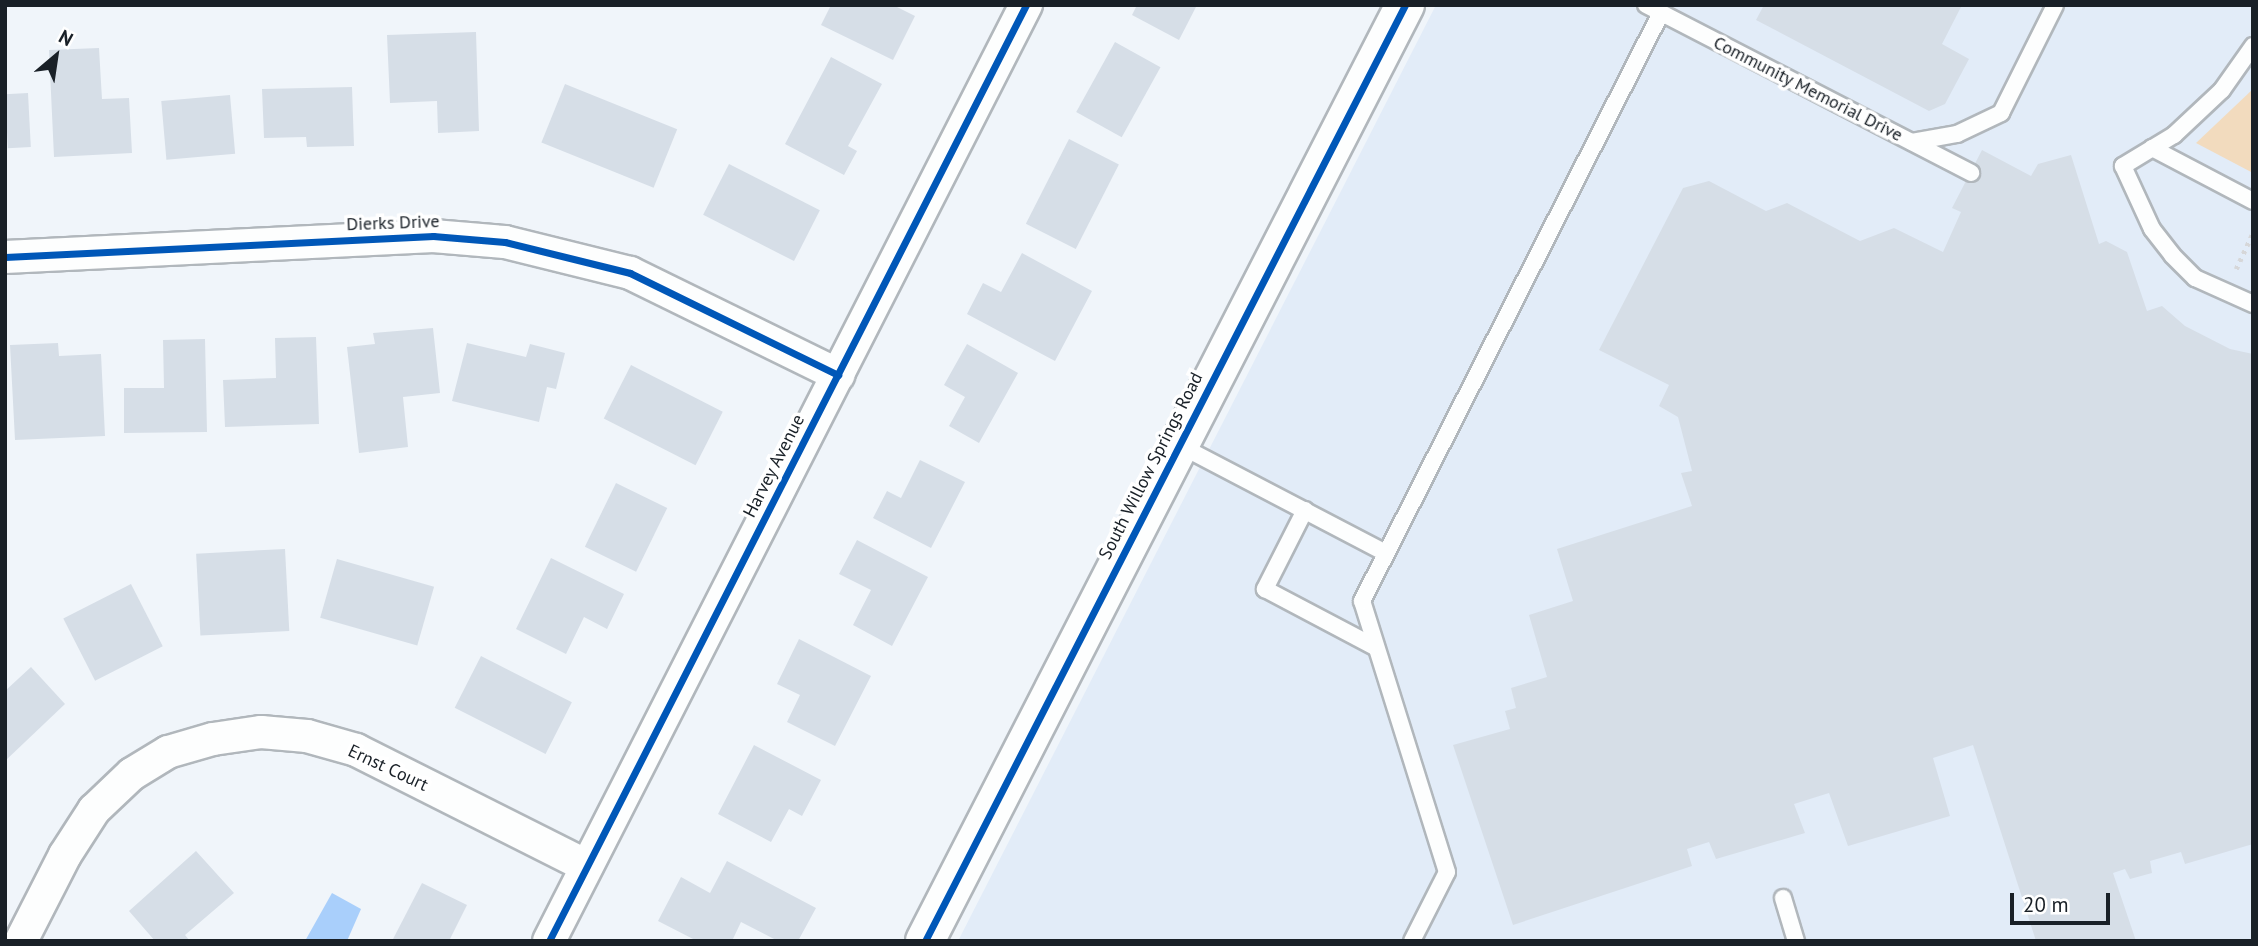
<!DOCTYPE html>
<style>
body{margin:0}
#map{position:relative;width:2258px;height:946px;overflow:hidden;background:#f0f5fa;font-family:"PT Sans",sans-serif}
div>[style]{position:absolute}
[style*='--x']{left:calc(var(--x)*1px);top:calc(var(--y)*1px);width:calc(var(--w)*1px);rotate:calc(var(--a)*1deg)}
.built>*{inset:0;background:#e2ecf8}
.green>*{inset:0;background:#f2dbbe}
.water>*{inset:0;background:#a9cffb}
.building>*{inset:0;background:#d6dee7;transform-origin:0 0}
.path>*{height:4.5px;margin-top:-2.25px;transform-origin:0;background:repeating-linear-gradient(90deg,#d6d7d9 0 3.5px,transparent 0 8.5px)}
.roads{filter:drop-shadow(2px 0 #b1b7bc) drop-shadow(-2px 0 #b1b7bc) drop-shadow(0 2px #b1b7bc) drop-shadow(0 -2px #b1b7bc)}
.lane>*{height:16px;margin:-8px;padding:0 8px;transform-origin:8px;border-radius:8px;background:#fdfefe}
.street>*{height:32px;margin:-16px;padding:0 16px;transform-origin:16px;border-radius:16px;background:#fdfefe}
.secondary>*{height:38px;margin:-19px;padding:0 19px;transform-origin:19px;border-radius:19px;background:#fdfefe}
.cycleway>*{height:7px;margin:-3.5px;padding:0 3.5px;transform-origin:3.5px;border-radius:3.5px;background:#0057b8}
span{translate:-50% -50%;white-space:nowrap;text-align:center;line-height:1.15;-webkit-text-stroke:7px #fff;paint-order:stroke}
.street-label{font-size:18px;color:#192027}
.frame{position:absolute;inset:0;border:7px solid #192027;pointer-events:none}
.north{position:absolute;left:21px;top:21px;width:70px;height:70px;-webkit-text-stroke:5px #fff;paint-order:stroke;rotate:29deg;font-size:19px;font-weight:700;line-height:28px;text-align:center;color:#192027}
.north::after{content:'';display:block;margin:auto;width:24px;height:32px;background:#192027;clip-path:polygon(50% 0,100% 100%,50% 72%,0 100%)}
.scale{position:absolute;left:2010px;top:893px;width:100px;height:32px;box-sizing:border-box;border:4px solid #192027;border-top:0;padding-left:9px;font-size:21px;line-height:24px;white-space:nowrap;color:#192027;-webkit-text-stroke:5px #fff;paint-order:stroke}
</style>
<div id="map">
<div class="built">
<i style="clip-path:polygon(1436px 5px,2253px 5px,2253px 941px,958px 941px)"></i>
</div>
<div class="green">
<i style="clip-path:polygon(2253px 89px,2253px 173px,2196px 143px)"></i>
</div>
<div class="water">
<i style="clip-path:polygon(332px 893px,361px 909px,347px 941px,305px 941px)"></i>
</div>
<div class="building">
<i style="clip-path:polygon(831px 5px,893px 5px,915px 16px,893px 60px,821px 25px)"></i>
<i style="clip-path:polygon(1137px 5px,1197px 5px,1179px 40px,1132px 15px)"></i>
<i style="clip-path:polygon(1764px 5px,1962px 5px,1942px 44px,1969px 59px,1945px 104px,1929px 111px,1756px 20px)"></i>
<i style="clip-path:polygon(476px 32px,479px 131px,438px 133px,437px 101px,390px 103px,387px 35px)"></i>
<i style="left:1115px;top:42px;width:52px;height:80px;rotate:29deg"></i>
<i style="clip-path:polygon(99px 48px,102px 99px,129px 98px,132px 153px,54px 157px,49px 50px)"></i>
<i style="clip-path:polygon(831px 57px,882px 84px,848px 146px,857px 151px,844px 175px,785px 144px)"></i>
<i style="left:565px;top:84px;width:121px;height:63px;rotate:22deg"></i>
<i style="clip-path:polygon(352px 87px,354px 146px,307px 147px,306px 137px,264px 138px,262px 89px)"></i>
<i style="left:28px;top:93px;width:54px;height:23px;rotate:87deg"></i>
<i style="left:230px;top:95px;width:59px;height:69px;rotate:85deg"></i>
<i style="left:1069px;top:139px;width:56px;height:95px;rotate:27deg"></i>
<i style="clip-path:polygon(1982px 150px,2031px 176px,2038px 164px,2071px 155px,2099px 244px,2106px 241px,2127px 252px,2147px 311px,2162px 306px,2185px 326px,2230px 349px,2253px 354px,2253px 844px,2185px 864px,2181px 852px,2150px 861px,2152px 873px,2130px 879px,2125px 869px,2113px 873px,2136px 941px,2036px 941px,1973px 745px,1933px 758px,1950px 816px,1848px 846px,1829px 793px,1794px 804px,1805px 833px,1716px 859px,1709px 842px,1687px 849px,1692px 866px,1513px 925px,1453px 745px,1510px 729px,1505px 711px,1516px 708px,1511px 688px,1547px 677px,1529px 615px,1573px 601px,1557px 549px,1692px 506px,1681px 473px,1692px 471px,1678px 417px,1659px 406px,1669px 385px,1599px 350px,1683px 188px,1709px 181px,1766px 211px,1787px 203px,1860px 241px,1894px 228px,1943px 252px,1961px 212px,1952px 208px)"></i>
<i style="left:729px;top:164px;width:102px;height:57px;rotate:27deg"></i>
<i style="clip-path:polygon(1022px 253px,1092px 291px,1055px 361px,967px 314px,983px 283px,1001px 292px)"></i>
<i style="clip-path:polygon(433px 328px,440px 393px,403px 397px,408px 447px,359px 453px,347px 347px,375px 344px,373px 333px)"></i>
<i style="clip-path:polygon(316px 337px,319px 424px,225px 427px,223px 380px,276px 378px,275px 338px)"></i>
<i style="clip-path:polygon(205px 339px,207px 432px,124px 433px,124px 388px,164px 388px,163px 340px)"></i>
<i style="clip-path:polygon(58px 343px,59px 356px,101px 354px,105px 436px,15px 440px,10px 345px)"></i>
<i style="clip-path:polygon(467px 343px,526px 357px,530px 344px,565px 353px,556px 389px,547px 387px,539px 422px,452px 401px)"></i>
<i style="clip-path:polygon(967px 344px,1018px 373px,979px 443px,949px 426px,965px 397px,944px 385px)"></i>
<i style="left:631px;top:365px;width:103px;height:60px;rotate:27deg"></i>
<i style="clip-path:polygon(920px 460px,965px 482px,931px 548px,873px 518px,887px 491px,901px 498px)"></i>
<i style="left:616px;top:483px;width:57px;height:71px;rotate:26deg"></i>
<i style="clip-path:polygon(857px 540px,928px 577px,892px 646px,853px 625px,871px 590px,839px 574px)"></i>
<i style="left:285px;top:549px;width:82px;height:89px;rotate:87deg"></i>
<i style="clip-path:polygon(551px 558px,624px 594px,607px 629px,584px 617px,566px 654px,516px 629px)"></i>
<i style="left:337px;top:559px;width:101px;height:61px;rotate:16deg"></i>
<i style="left:131px;top:584px;width:70px;height:76px;rotate:63deg"></i>
<i style="clip-path:polygon(799px 639px,871px 676px,835px 746px,787px 722px,800px 695px,777px 684px)"></i>
<i style="left:481px;top:656px;width:102px;height:58px;rotate:27deg"></i>
<i style="clip-path:polygon(31px 667px,65px 704px,5px 761px,5px 691px)"></i>
<i style="clip-path:polygon(754px 745px,821px 780px,802px 816px,789px 809px,771px 842px,718px 814px)"></i>
<i style="clip-path:polygon(196px 851px,234px 893px,185px 935px,190px 941px,155px 941px,129px 911px)"></i>
<i style="clip-path:polygon(727px 861px,816px 908px,798px 941px,778px 941px,741px 922px,732px 941px,697px 941px,658px 921px,681px 877px,710px 893px)"></i>
<i style="clip-path:polygon(422px 883px,467px 905px,449px 941px,392px 941px)"></i>
</div>
<div class="path">
<i style="--x:2236;--y:269;--w:40;--a:-65"></i>
</div>
<div class="roads">
<div class="lane">
<i style="--x:1646;--y:5;--w:366;--a:27.3"></i>
<i style="--x:2253;--y:46;--w:54;--a:125.2"></i>
<i style="--x:2222;--y:90;--w:66;--a:136.8"></i>
<i style="--x:2174;--y:135;--w:60;--a:148.7"></i>
<i style="--x:2123;--y:166;--w:69;--a:65.3"></i>
<i style="--x:2152;--y:229;--w:33;--a:52"></i>
<i style="--x:2172;--y:255;--w:33;--a:45"></i>
<i style="--x:2195;--y:278;--w:64;--a:24.1"></i>
<i style="--x:1912;--y:142;--w:46;--a:-10.1"></i>
<i style="--x:1957;--y:134;--w:49;--a:-25.5"></i>
<i style="--x:2001;--y:113;--w:121;--a:-63.4"></i>
<i style="--x:2152;--y:148;--w:114;--a:27.7"></i>
<i style="--x:1179;--y:445;--w:233;--a:27.6"></i>
<i style="--x:1305;--y:510;--w:89;--a:116.9"></i>
<i style="--x:1265;--y:589;--w:124;--a:27.8"></i>
<i style="--x:1783;--y:898;--w:45;--a:73.2"></i>
<i style="--x:1412;--y:941;--w:77;--a:-63.1"></i>
<i style="--x:1447;--y:872;--w:284;--a:-107.4"></i>
<i style="--x:1362;--y:601;--w:660;--a:-63.05"></i>
</div>
<div class="street">
<i style="--x:5;--y:257;--w:429;--a:-2.8"></i>
<i style="--x:433;--y:236;--w:72;--a:4.8"></i>
<i style="--x:505;--y:242;--w:129;--a:13.9"></i>
<i style="--x:630;--y:273;--w:232;--a:26.1"></i>
<i style="--x:21;--y:941;--w:97;--a:-62.9"></i>
<i style="--x:65;--y:855;--w:54;--a:-57.2"></i>
<i style="--x:94;--y:810;--w:52;--a:-43.5"></i>
<i style="--x:132;--y:774;--w:42;--a:-31.4"></i>
<i style="--x:168;--y:752;--w:47;--a:-16.1"></i>
<i style="--x:213;--y:739;--w:49;--a:-8.3"></i>
<i style="--x:261;--y:732;--w:46;--a:5"></i>
<i style="--x:307;--y:736;--w:51;--a:15.9"></i>
<i style="--x:356;--y:750;--w:258;--a:26.7"></i>
<i style="--x:549;--y:941;--w:1051;--a:-63"></i>
</div>
<div class="secondary">
<i style="--x:925;--y:941;--w:1052;--a:-62.85"></i>
</div>
</div>
<div class="cycleway">
<i style="--x:5;--y:257;--w:429;--a:-2.8"></i>
<i style="--x:433;--y:236;--w:72;--a:4.8"></i>
<i style="--x:505;--y:242;--w:129;--a:13.9"></i>
<i style="--x:630;--y:273;--w:232;--a:26.1"></i>
<i style="--x:549;--y:941;--w:1051;--a:-63"></i>
<i style="--x:925;--y:941;--w:1052;--a:-62.85"></i>
</div>
<div class="street-label">
<span style="left:1808px;top:89px;rotate:27deg">Community Memorial Drive</span>
<span style="left:393px;top:223px;rotate:-2deg">Dierks Drive</span>
<span style="left:774px;top:466px;rotate:-63deg">Harvey Avenue</span>
<span style="left:1151px;top:466px;rotate:-63deg">South Willow Springs Road</span>
<span style="left:388px;top:768px;rotate:25deg">Ernst Court</span>
</div>
<div class="frame"></div>
<div class="north">N</div>
<div class="scale">20 m</div>
</div>
